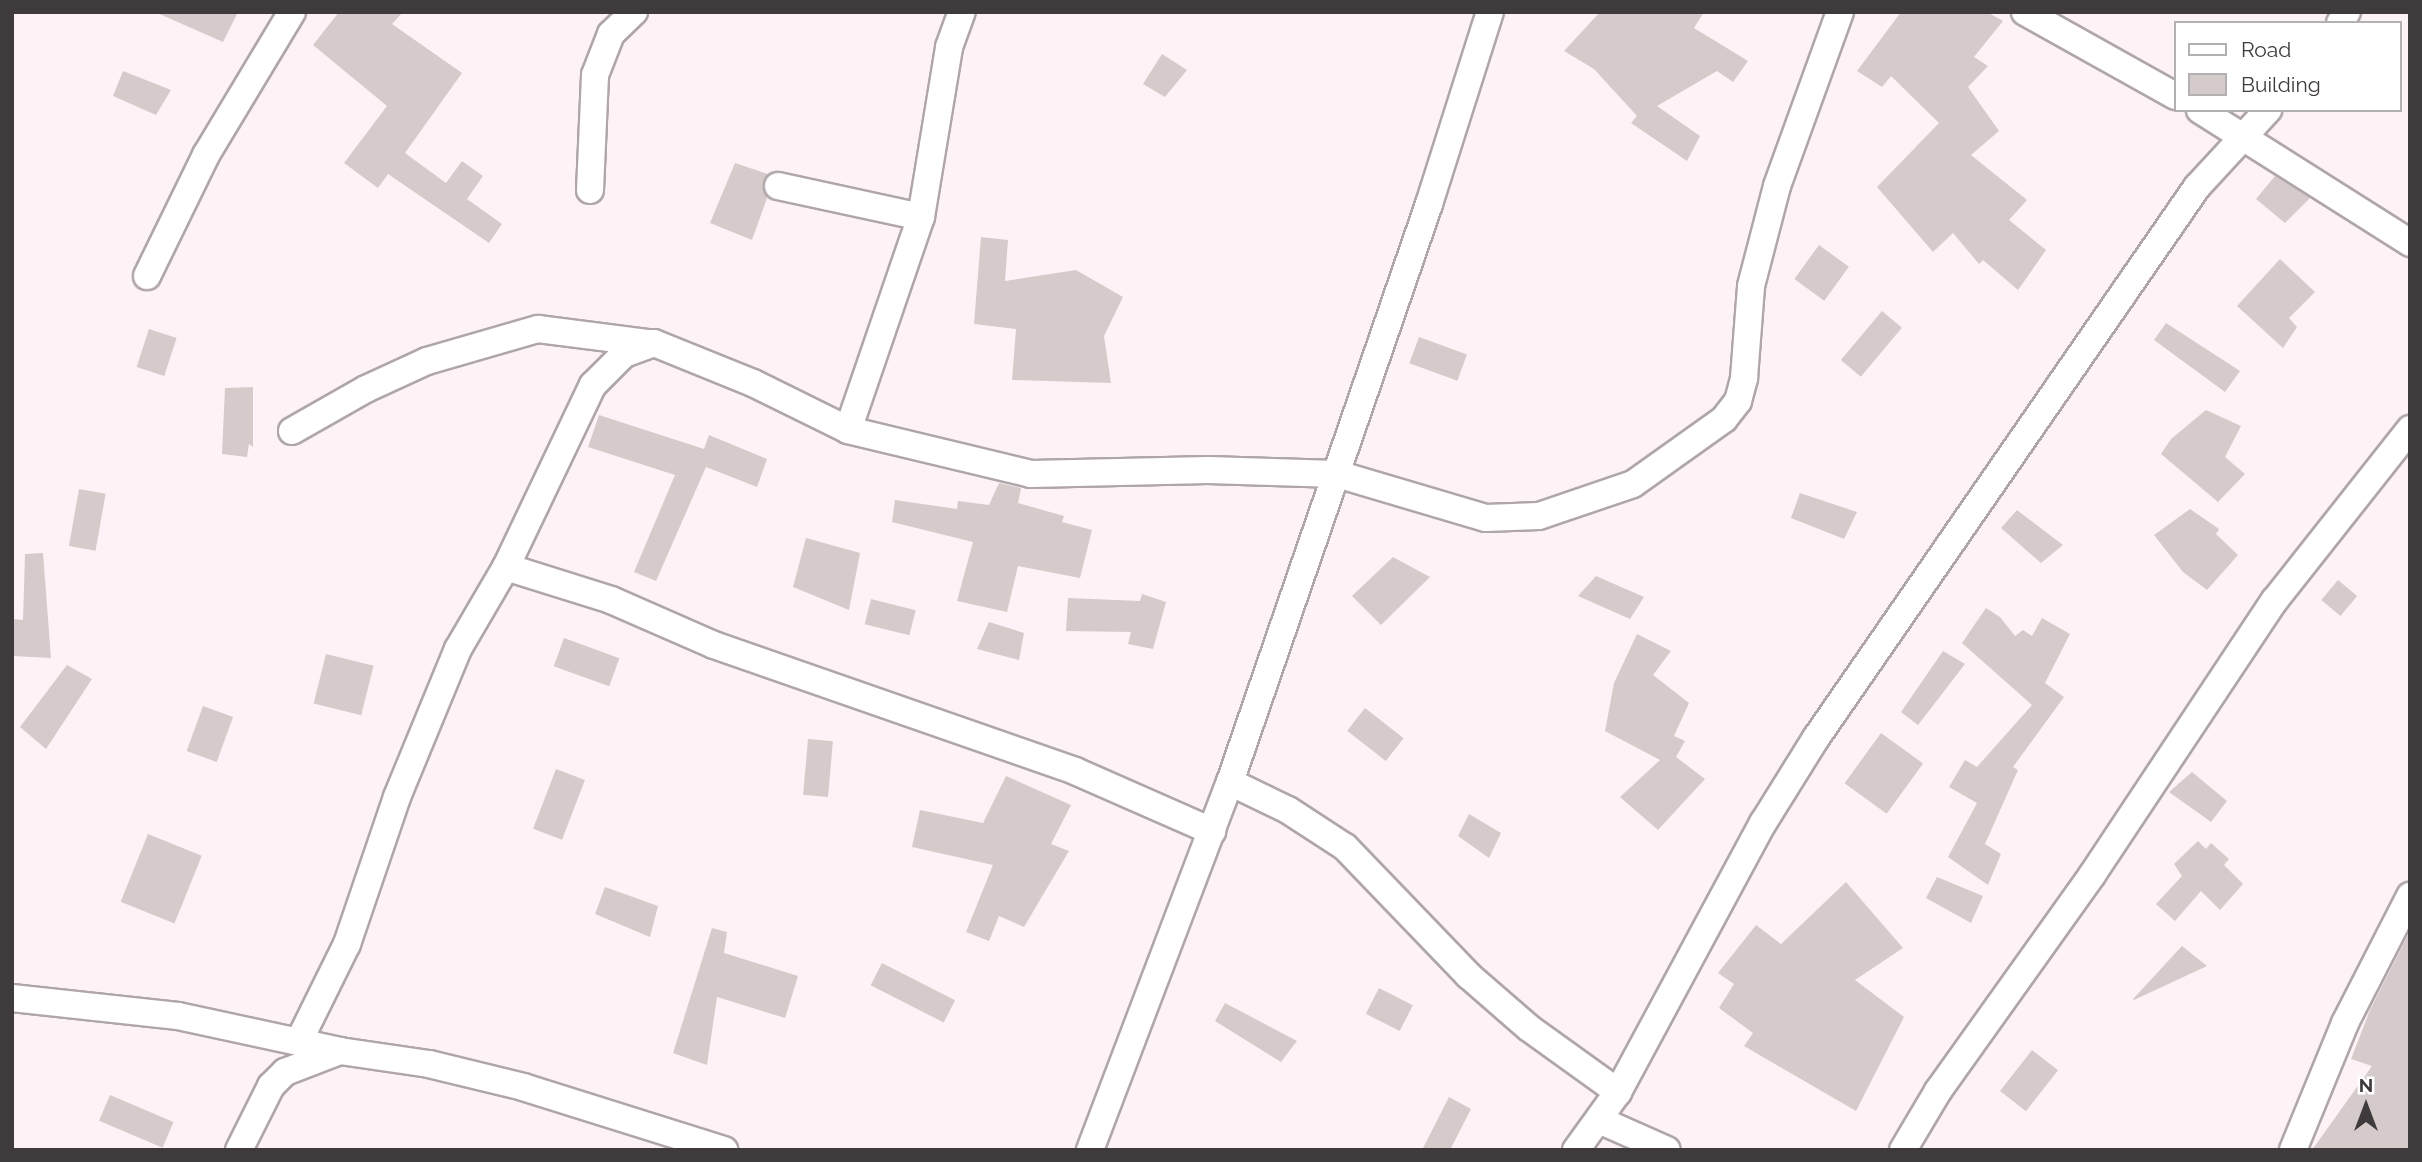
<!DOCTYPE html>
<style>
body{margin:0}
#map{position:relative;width:2422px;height:1162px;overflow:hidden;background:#fdf2f6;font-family:Raleway,sans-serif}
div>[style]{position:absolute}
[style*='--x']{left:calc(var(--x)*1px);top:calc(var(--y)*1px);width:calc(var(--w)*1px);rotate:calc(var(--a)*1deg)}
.building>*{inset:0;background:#d6cbcb;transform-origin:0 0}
.roads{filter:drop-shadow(2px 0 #b0a6aa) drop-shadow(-2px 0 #b0a6aa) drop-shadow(0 2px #b0a6aa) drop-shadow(0 -2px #b0a6aa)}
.street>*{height:26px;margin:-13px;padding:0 13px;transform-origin:13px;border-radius:13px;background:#fff}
span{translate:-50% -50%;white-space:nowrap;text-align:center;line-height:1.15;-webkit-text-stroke:7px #fff;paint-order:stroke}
.frame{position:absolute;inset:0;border:14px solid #3f3a3c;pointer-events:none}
.legend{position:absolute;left:2174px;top:21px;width:228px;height:91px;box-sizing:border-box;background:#fff;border:2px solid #b2b0b1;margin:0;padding:9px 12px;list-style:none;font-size:21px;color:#3f3a3c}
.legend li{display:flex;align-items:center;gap:14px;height:35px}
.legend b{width:35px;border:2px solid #b2b0b1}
.north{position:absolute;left:2331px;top:1071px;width:70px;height:70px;-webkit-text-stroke:5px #fff;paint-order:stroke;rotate:0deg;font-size:19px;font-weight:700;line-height:28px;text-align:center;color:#3f3a3c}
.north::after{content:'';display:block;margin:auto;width:24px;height:32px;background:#3f3a3c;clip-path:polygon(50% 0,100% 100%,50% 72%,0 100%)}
</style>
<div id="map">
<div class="building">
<i style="clip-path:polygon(155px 12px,238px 12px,223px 42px)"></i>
<i style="clip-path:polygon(339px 12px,403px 12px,392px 24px,462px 73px,405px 153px,446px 183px,462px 161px,483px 176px,467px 199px,502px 224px,489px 243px,388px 174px,378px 188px,344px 163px,387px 106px,313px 45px)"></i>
<i style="clip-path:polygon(1600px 12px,1704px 12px,1694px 28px,1748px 61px,1733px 82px,1717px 71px,1657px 106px,1700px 136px,1687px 161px,1631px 123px,1637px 116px,1594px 69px,1564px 51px)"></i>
<i style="clip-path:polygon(1901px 12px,1987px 12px,2003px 21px,1974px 57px,1988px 66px,1968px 87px,1999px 131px,1971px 155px,2027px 200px,2009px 220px,2046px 250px,2018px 290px,1983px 260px,1979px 264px,1953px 233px,1933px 252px,1877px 187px,1939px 123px,1891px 76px,1882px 87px,1857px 71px)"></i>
<i style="clip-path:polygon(1162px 54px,1187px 70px,1165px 97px,1143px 84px)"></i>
<i style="clip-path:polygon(123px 71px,171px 90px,156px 115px,113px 96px)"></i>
<i style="clip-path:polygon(735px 163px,768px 174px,763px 183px,767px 198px,752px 240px,710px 223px)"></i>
<i style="clip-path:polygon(2275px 176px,2310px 198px,2285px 223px,2256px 199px)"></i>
<i style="clip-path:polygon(981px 237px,1008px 240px,1005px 281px,1076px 270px,1123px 297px,1104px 336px,1111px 383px,1012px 380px,1016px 329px,974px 324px)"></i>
<i style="left:1819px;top:245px;width:37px;height:42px;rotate:36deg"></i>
<i style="clip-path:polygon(2280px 259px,2315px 292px,2289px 318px,2297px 327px,2283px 348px,2237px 306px)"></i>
<i style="left:1882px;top:311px;width:26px;height:64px;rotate:40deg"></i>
<i style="clip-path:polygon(2166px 323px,2240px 371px,2225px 392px,2154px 340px)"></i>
<i style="left:149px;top:329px;width:29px;height:40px;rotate:18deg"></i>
<i style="left:1419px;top:337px;width:51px;height:28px;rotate:20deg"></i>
<i style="clip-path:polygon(253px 387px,253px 447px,249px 444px,247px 457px,222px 454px,225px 388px)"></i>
<i style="clip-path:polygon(2206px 410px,2241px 426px,2225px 457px,2245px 474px,2218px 502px,2161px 454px,2171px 439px)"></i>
<i style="clip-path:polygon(599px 415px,704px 449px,709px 435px,767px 459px,757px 487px,706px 467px,656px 581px,634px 572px,675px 475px,588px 447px)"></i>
<i style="clip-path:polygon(999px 483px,1021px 488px,1018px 503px,1064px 516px,1062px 522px,1092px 530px,1080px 578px,1018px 566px,1007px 612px,957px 601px,973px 542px,892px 522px,895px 500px,957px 509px,958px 501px,989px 505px)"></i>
<i style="left:79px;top:489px;width:27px;height:58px;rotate:10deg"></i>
<i style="clip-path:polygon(1800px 493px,1857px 512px,1844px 539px,1791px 518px)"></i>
<i style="clip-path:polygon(2190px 509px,2219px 529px,2216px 534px,2238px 555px,2207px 590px,2183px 572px,2154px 535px)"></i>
<i style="clip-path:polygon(2017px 510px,2063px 545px,2041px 563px,2001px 528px)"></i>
<i style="clip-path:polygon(806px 538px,860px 553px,849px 610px,793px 587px)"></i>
<i style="clip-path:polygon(43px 553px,51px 658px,12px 656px,12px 619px,23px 620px,25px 554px)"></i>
<i style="clip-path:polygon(1393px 557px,1430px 577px,1381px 625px,1352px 596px)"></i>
<i style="clip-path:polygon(1596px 576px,1644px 597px,1630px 619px,1578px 596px)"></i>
<i style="left:2338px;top:580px;width:25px;height:26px;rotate:40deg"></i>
<i style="clip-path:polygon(1142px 594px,1166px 602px,1153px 649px,1128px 644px,1131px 632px,1066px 631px,1068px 598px,1140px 601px)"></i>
<i style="left:871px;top:599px;width:46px;height:26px;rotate:14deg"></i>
<i style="clip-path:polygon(1986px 608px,2000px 617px,2015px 636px,2023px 630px,2032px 636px,2042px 618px,2070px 634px,2045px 683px,2064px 697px,2013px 767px,2018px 770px,1985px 844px,2001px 854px,1988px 885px,1948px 857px,1977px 803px,1949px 787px,1965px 760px,1977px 767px,2032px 705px,1962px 643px)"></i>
<i style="clip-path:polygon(989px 622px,1024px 633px,1019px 660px,977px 649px)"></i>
<i style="clip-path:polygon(1637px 634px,1671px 651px,1653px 675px,1689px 703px,1674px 736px,1685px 741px,1676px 757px,1705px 779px,1658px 830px,1620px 797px,1660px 760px,1605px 731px,1614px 683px)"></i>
<i style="left:564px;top:638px;width:59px;height:30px;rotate:20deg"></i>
<i style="clip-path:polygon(1943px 651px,1965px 664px,1918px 725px,1901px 712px)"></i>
<i style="left:326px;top:654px;width:49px;height:51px;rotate:14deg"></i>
<i style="clip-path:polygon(67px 665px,92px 679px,46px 749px,20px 727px)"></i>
<i style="left:203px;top:706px;width:32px;height:48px;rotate:20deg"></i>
<i style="left:1365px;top:708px;width:49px;height:29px;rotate:38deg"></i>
<i style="left:1881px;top:733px;width:52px;height:62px;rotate:36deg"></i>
<i style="left:808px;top:739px;width:25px;height:56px;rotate:5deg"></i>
<i style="left:556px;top:769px;width:31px;height:64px;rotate:21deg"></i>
<i style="clip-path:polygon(2192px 772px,2227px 801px,2211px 822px,2169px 792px)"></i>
<i style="clip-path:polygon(1006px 776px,1071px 805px,1051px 844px,1069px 851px,1024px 927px,999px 916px,989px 941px,966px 932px,993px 865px,912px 847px,920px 810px,983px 823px)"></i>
<i style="clip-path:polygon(1469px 814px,1501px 833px,1489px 858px,1458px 836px)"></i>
<i style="left:148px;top:834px;width:58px;height:73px;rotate:22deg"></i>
<i style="clip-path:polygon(2198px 841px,2206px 849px,2211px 843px,2229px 859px,2224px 865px,2243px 884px,2220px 910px,2201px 891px,2175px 921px,2156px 904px,2182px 876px,2174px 864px)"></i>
<i style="clip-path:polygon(1937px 877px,1983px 896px,1971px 923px,1926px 898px)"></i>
<i style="clip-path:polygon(1846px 882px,1903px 948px,1855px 980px,1904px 1017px,1856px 1111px,1744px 1046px,1753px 1033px,1719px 1008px,1734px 984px,1718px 973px,1756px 925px,1781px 944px)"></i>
<i style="clip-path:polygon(605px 887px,658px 906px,650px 937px,595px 914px)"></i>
<i style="clip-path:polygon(712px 928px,727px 932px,724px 953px,798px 976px,785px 1018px,717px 997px,707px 1065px,673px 1053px)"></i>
<i style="clip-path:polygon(2410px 931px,2410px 1150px,2312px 1150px,2372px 1066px,2351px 1059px,2370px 1010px)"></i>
<i style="clip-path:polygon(2182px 946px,2207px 966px,2134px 1000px,2133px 999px)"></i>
<i style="left:882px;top:963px;width:82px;height:25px;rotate:27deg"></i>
<i style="left:1379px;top:988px;width:38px;height:29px;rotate:27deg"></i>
<i style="clip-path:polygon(1225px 1003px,1297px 1041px,1281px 1062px,1215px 1021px)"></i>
<i style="left:2032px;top:1050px;width:33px;height:52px;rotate:38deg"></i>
<i style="left:110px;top:1095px;width:69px;height:28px;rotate:23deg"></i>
<i style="clip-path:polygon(1449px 1097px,1471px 1109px,1450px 1150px,1422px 1150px)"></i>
</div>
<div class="roads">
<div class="street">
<i style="--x:2025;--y:12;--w:172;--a:29.2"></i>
<i style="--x:2340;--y:23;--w:13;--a:-58"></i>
<i style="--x:2200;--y:110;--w:249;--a:32.3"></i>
<i style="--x:778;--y:186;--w:146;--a:12.2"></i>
<i style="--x:590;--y:190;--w:115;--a:-87.5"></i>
<i style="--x:595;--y:75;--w:44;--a:-68.7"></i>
<i style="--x:611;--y:34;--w:32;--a:-44"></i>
<i style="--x:147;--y:276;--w:135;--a:-64"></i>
<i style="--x:206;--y:155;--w:167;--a:-59"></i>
<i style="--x:848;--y:430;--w:225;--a:-71.1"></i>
<i style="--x:921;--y:217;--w:172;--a:-80.6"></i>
<i style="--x:949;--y:47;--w:37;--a:-70"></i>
<i style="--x:292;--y:431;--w:85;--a:-29.6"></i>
<i style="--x:366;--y:389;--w:67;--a:-24.7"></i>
<i style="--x:427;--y:361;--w:116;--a:-16.1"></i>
<i style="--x:538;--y:329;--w:112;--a:7.2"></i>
<i style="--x:506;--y:567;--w:110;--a:17.4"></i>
<i style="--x:611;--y:600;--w:112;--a:23.6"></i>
<i style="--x:714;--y:645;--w:382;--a:19.2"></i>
<i style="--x:1075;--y:771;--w:150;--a:23.7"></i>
<i style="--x:1230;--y:782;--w:64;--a:25.8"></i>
<i style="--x:1288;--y:810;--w:68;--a:33"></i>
<i style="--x:1345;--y:847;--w:178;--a:46.1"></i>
<i style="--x:1468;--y:975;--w:81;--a:41"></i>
<i style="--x:1529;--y:1028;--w:110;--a:35.7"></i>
<i style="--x:12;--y:998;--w:167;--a:6.2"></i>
<i style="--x:178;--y:1016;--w:166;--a:12.2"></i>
<i style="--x:340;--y:1051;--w:90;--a:8.3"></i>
<i style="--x:429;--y:1064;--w:97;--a:13.7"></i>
<i style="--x:523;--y:1087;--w:211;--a:17.4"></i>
<i style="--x:299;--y:1041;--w:108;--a:-63.7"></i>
<i style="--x:347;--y:944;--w:155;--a:-71.2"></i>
<i style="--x:397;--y:797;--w:160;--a:-67.6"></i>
<i style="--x:458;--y:649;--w:95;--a:-59.7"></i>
<i style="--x:506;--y:567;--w:202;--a:-64.5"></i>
<i style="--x:593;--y:385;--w:44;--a:-45"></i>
<i style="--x:624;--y:354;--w:32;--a:-20"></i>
<i style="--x:654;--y:343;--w:107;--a:22"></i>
<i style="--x:753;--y:383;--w:106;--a:26.3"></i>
<i style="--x:848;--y:430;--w:188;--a:13.5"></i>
<i style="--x:1031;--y:474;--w:177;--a:-1.3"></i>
<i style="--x:1208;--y:470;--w:129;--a:1.8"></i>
<i style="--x:1337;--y:474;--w:155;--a:16.5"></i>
<i style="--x:1486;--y:518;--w:53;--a:-2.2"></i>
<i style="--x:1539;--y:516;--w:99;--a:-18.8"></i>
<i style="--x:1633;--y:484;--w:112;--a:-35.5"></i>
<i style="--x:1724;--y:419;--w:23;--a:-52"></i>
<i style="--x:1738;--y:401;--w:24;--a:-75"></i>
<i style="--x:1744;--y:378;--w:92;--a:-85.6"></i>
<i style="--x:1751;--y:286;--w:103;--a:-75.4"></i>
<i style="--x:1777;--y:186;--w:185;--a:-70.1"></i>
<i style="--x:1599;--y:1120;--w:74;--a:23.8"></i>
<i style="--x:239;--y:1150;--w:72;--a:-63.4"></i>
<i style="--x:271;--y:1086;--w:20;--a:-45"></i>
<i style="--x:285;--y:1072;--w:59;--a:-20.9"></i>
<i style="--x:1090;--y:1150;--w:394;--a:-69.2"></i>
<i style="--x:1230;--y:782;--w:611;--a:-71"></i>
<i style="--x:1429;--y:204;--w:201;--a:-72.4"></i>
<i style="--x:1576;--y:1150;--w:72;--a:-54.1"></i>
<i style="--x:1618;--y:1092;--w:306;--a:-61.7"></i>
<i style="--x:1763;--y:823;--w:100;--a:-58.1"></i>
<i style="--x:1816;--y:738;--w:670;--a:-55.34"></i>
<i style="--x:2197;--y:187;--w:105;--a:-47.3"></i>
<i style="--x:1903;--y:1150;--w:69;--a:-59.3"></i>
<i style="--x:1938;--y:1091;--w:265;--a:-54.5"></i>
<i style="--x:2092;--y:875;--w:330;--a:-56.4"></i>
<i style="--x:2275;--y:600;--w:218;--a:-51.7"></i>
<i style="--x:2293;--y:1150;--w:137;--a:-67.7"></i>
<i style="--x:2345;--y:1023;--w:143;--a:-62.9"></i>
</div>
</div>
<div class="frame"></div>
<ul class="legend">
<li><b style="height:9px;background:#fff"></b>Road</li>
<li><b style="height:19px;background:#d6cbcb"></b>Building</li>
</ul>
<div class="north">N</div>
</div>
